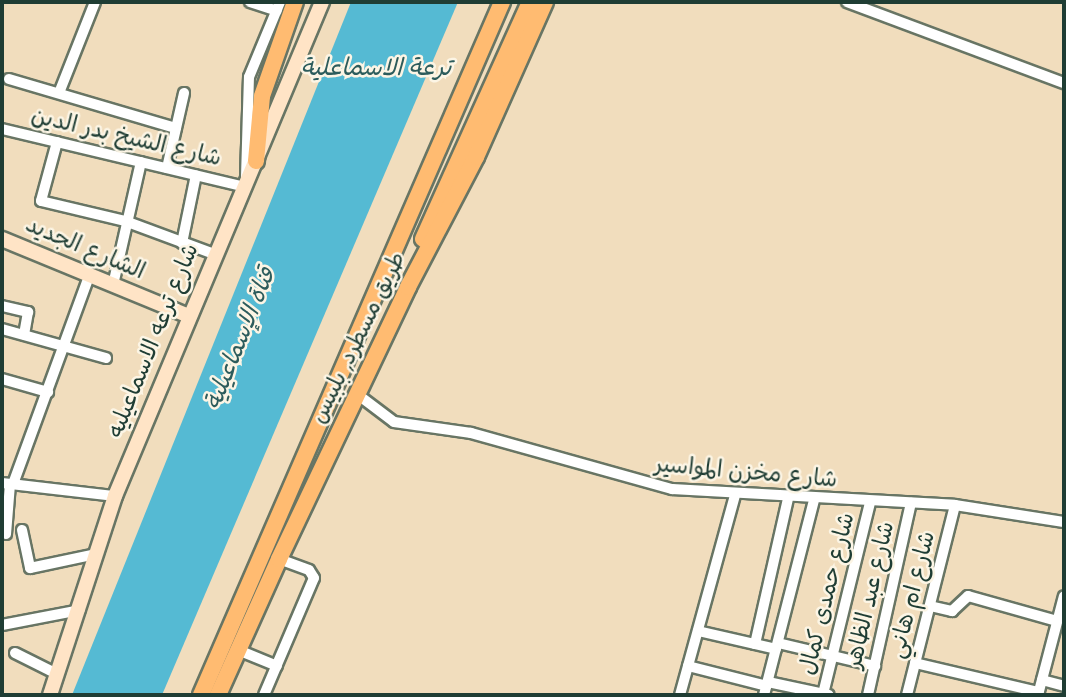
<!DOCTYPE html>
<meta charset="utf-8">
<style>
body{margin:0}
#map{position:relative;width:1066px;height:697px;overflow:hidden;background:#f1ddbd;font-family:Mynerve,"Playpen Sans Arabic",sans-serif}
div>[style]{position:absolute}
[style*='--x']{left:calc(var(--x)*1px);top:calc(var(--y)*1px);width:calc(var(--w)*1px);rotate:calc(var(--a)*1deg)}
.water>*{inset:0;background:#55bad3}
.roads{filter:drop-shadow(2px 0 #687564) drop-shadow(-2px 0 #687564) drop-shadow(0 2px #687564) drop-shadow(0 -2px #687564)}
.street>*{height:10px;margin:-5px;padding:0 5px;transform-origin:5px;border-radius:5px;background:#fff}
.secondary>*{height:14px;margin:-7px;padding:0 7px;transform-origin:7px;border-radius:7px;background:#ffe4c6}
.primary>*{height:16px;margin:-8px;padding:0 8px;transform-origin:8px;border-radius:8px;background:#ffbb71}
span{translate:-50% -50%;white-space:nowrap;text-align:center;line-height:1.15;-webkit-text-stroke:5px #fcf5e5;paint-order:stroke}
.street-label{font-size:23px;color:#1f3d34}
.water-label{font-size:24px;color:#2c5c5c;font-style:italic}
.frame{position:absolute;inset:0;border:4px solid #1f3d34;pointer-events:none}
</style>
<div id="map">
<div class="water">
<i style="clip-path:polygon(351px 2px,458px 2px,162px 695px,72px 695px)"></i>
</div>
<div class="roads">
<div class="street">
<i style="--x:250;--y:2;--w:28;--a:18"></i>
<i style="--x:847;--y:2;--w:232;--a:20.5"></i>
<i style="--x:9;--y:79;--w:174;--a:16.4"></i>
<i style="--x:59;--y:93;--w:98;--a:-68.4"></i>
<i style="--x:2;--y:129;--w:247;--a:13.4"></i>
<i style="--x:57;--y:142;--w:61;--a:105.2"></i>
<i style="--x:41;--y:201;--w:86;--a:13.4"></i>
<i style="--x:125;--y:221;--w:95;--a:20.3"></i>
<i style="--x:167;--y:168;--w:77;--a:-77.2"></i>
<i style="--x:246;--y:177;--w:100;--a:-88.3"></i>
<i style="--x:249;--y:77;--w:81;--a:-67.5"></i>
<i style="--x:182;--y:243;--w:69;--a:-78.4"></i>
<i style="--x:113;--y:285;--w:126;--a:-77.2"></i>
<i style="--x:2;--y:306;--w:27;--a:13"></i>
<i style="--x:28;--y:312;--w:23;--a:100"></i>
<i style="--x:2;--y:329;--w:108;--a:15.6"></i>
<i style="--x:2;--y:379;--w:48;--a:15.8"></i>
<i style="--x:357;--y:394;--w:46;--a:37.1"></i>
<i style="--x:394;--y:422;--w:78;--a:8.1"></i>
<i style="--x:471;--y:433;--w:209;--a:15.6"></i>
<i style="--x:672;--y:489;--w:283;--a:3.2"></i>
<i style="--x:955;--y:505;--w:110;--a:8.9"></i>
<i style="--x:2;--y:483;--w:114;--a:6.6"></i>
<i style="--x:13;--y:484;--w:221;--a:-69.9"></i>
<i style="--x:22;--y:530;--w:39;--a:78"></i>
<i style="--x:30;--y:568;--w:67;--a:-12"></i>
<i style="--x:6;--y:534;--w:50;--a:-85.4"></i>
<i style="--x:930;--y:606;--w:23;--a:13"></i>
<i style="--x:952;--y:611;--w:22;--a:-43"></i>
<i style="--x:968;--y:596;--w:92;--a:15.7"></i>
<i style="--x:2;--y:625;--w:79;--a:-10.9"></i>
<i style="--x:698;--y:631;--w:80;--a:13"></i>
<i style="--x:778;--y:643;--w:100;--a:13.3"></i>
<i style="--x:755;--y:644;--w:149;--a:-77.2"></i>
<i style="--x:238;--y:650;--w:42;--a:22.3"></i>
<i style="--x:15;--y:653;--w:47;--a:26.6"></i>
<i style="--x:915;--y:663;--w:127;--a:13.2"></i>
<i style="--x:688;--y:666;--w:81;--a:14.2"></i>
<i style="--x:1042;--y:680;--w:23;--a:15"></i>
<i style="--x:768;--y:682;--w:62;--a:12"></i>
<i style="--x:823;--y:694;--w:198;--a:-76.2"></i>
<i style="--x:264;--y:695;--w:127;--a:-66.9"></i>
<i style="--x:314;--y:578;--w:9;--a:-122"></i>
<i style="--x:309;--y:570;--w:32;--a:-160"></i>
<i style="--x:680;--y:695;--w:206;--a:-74.6"></i>
<i style="--x:764;--y:695;--w:201;--a:-75.6"></i>
<i style="--x:868;--y:695;--w:197;--a:-77.4"></i>
<i style="--x:907;--y:695;--w:196;--a:-75.8"></i>
<i style="--x:1038;--y:695;--w:102;--a:-75.3"></i>
</div>
<div class="secondary">
<i style="--x:2;--y:239;--w:202;--a:22.4"></i>
<i style="--x:50;--y:695;--w:209;--a:-71.9"></i>
<i style="--x:115;--y:496;--w:536;--a:-67.26"></i>
</div>
<div class="primary">
<i style="--x:256;--y:161;--w:65;--a:-84.7"></i>
<i style="--x:262;--y:96;--w:100;--a:-70.7"></i>
<i style="--x:423;--y:239;--w:260;--a:-65.7"></i>
<i style="--x:201;--y:695;--w:756;--a:-66.52"></i>
<i style="--x:218;--y:695;--w:149;--a:-65.8"></i>
<i style="--x:279;--y:559;--w:301;--a:-64.6"></i>
<i style="--x:408;--y:287;--w:147;--a:-62.4"></i>
<i style="--x:476;--y:157;--w:170;--a:-66"></i>
</div>
</div>
<div class="street-label">
<span style="left:126px;top:138px;rotate:13deg">شارع الشيخ بدر الدين</span>
<span style="left:85px;top:249px;rotate:23deg">الشارع الجديد</span>
<span style="left:359px;top:338px;rotate:-64deg">طريق مسطرد, بلبيس</span>
<span style="left:154px;top:341px;rotate:-68deg">شارع ترعه الاسماعيليه</span>
<span style="left:746px;top:473px;rotate:5deg">شارع مخزن المواسير</span>
<span style="left:828px;top:594px;rotate:-76deg">شارع حمدى كمال</span>
<span style="left:871px;top:595px;rotate:-77deg">شارع عبد الظاهر</span>
<span style="left:913px;top:595px;rotate:-76deg">شارع ام هاني</span>
</div>
<div class="water-label">
<span style="left:376px;top:69px">ترعة الاسماعلية</span>
<span style="left:241px;top:339px;rotate:-68deg">قناة الإسماعيلية</span>
</div>
<div class="frame"></div>
</div>
